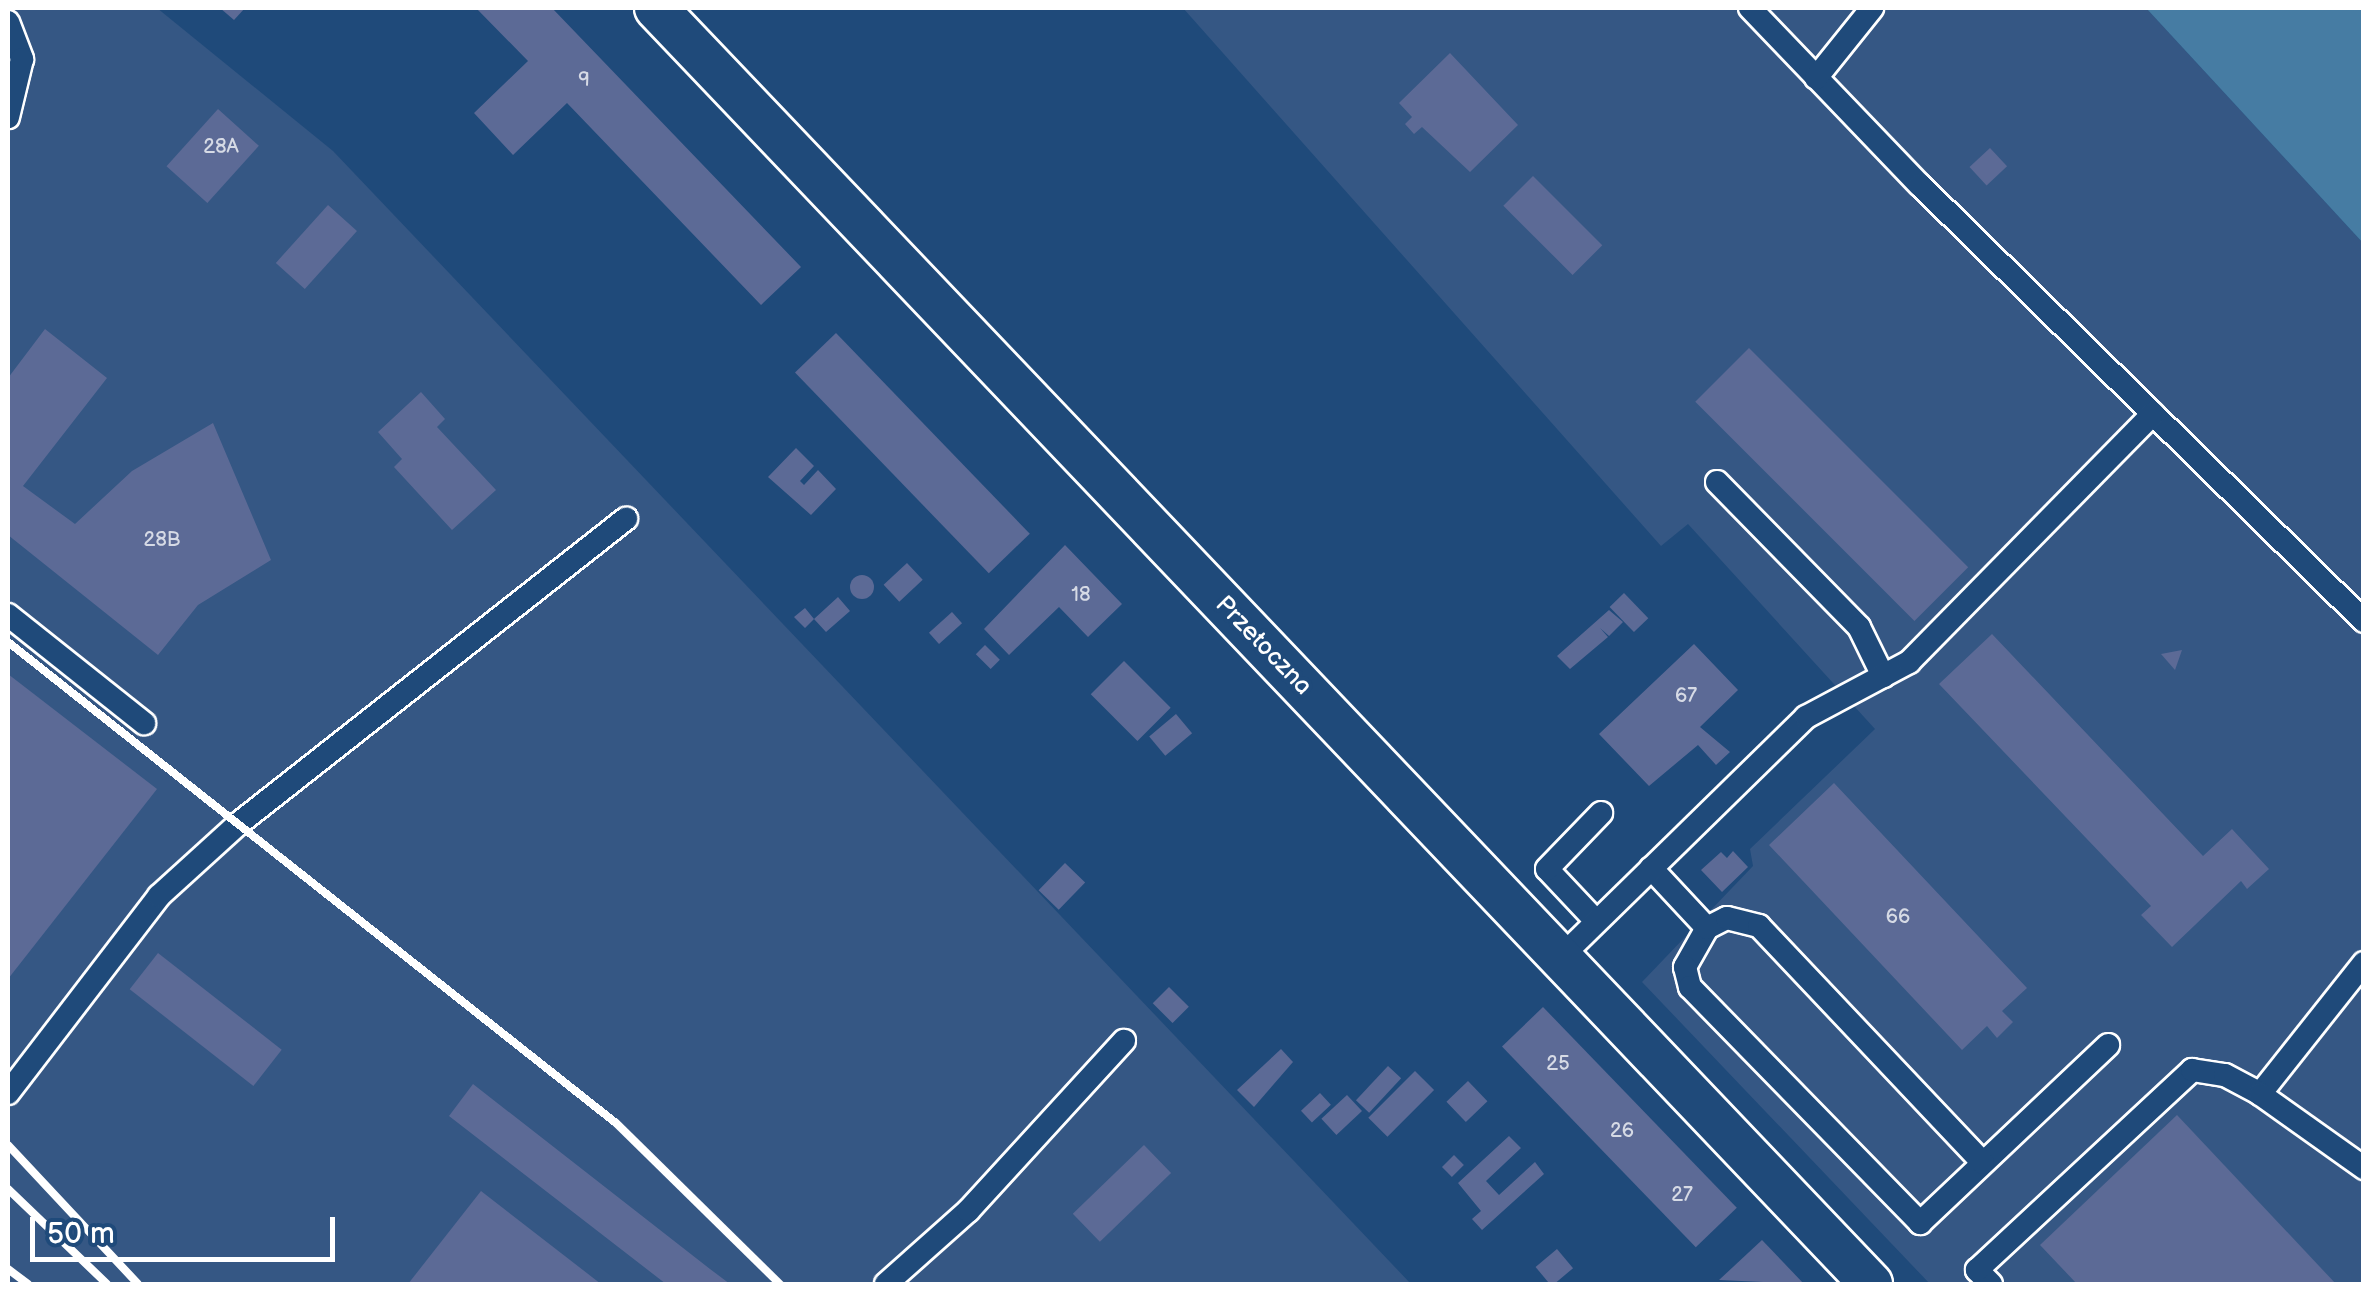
<!DOCTYPE html>
<style>
body{margin:0}
#map{position:relative;width:2371px;height:1292px;overflow:hidden;background:#1f4a7a;font-family:"Balsamiq Sans",sans-serif}
div>[style]{position:absolute}
[style*='--x']{left:calc(var(--x)*1px);top:calc(var(--y)*1px);width:calc(var(--w)*1px);rotate:calc(var(--a)*1deg)}
.built>*{inset:0;background:#355784}
.water>*{inset:0;background:#467ca3}
.building>*{inset:0;background:#5c6a96;transform-origin:0 0}
.round{border-radius:50%}
.roads{filter:drop-shadow(2px 0 #fff) drop-shadow(-2px 0 #fff) drop-shadow(0 2px #fff) drop-shadow(0 -2px #fff)}
.lane>*{height:22px;margin:-11px;padding:0 11px;transform-origin:11px;border-radius:11px;background:#1f4a7a}
.street>*{height:42px;margin:-21px;padding:0 21px;transform-origin:21px;border-radius:21px;background:#1f4a7a}
.rail>*{height:8px;margin:-4px;padding:0 4px;transform-origin:4px;border-radius:4px;background:#fff}
span{translate:-50% -50%;white-space:nowrap;text-align:center;line-height:1.15;-webkit-text-stroke:8px #1f4a7a;paint-order:stroke}
.number-label{font-size:20px;color:#d6dae5}
.number-label span{-webkit-text-stroke-width:0}
.street-label{font-size:25px;color:#fff}
.frame{position:absolute;inset:0;border:10px solid #fff;pointer-events:none}
.scale{position:absolute;left:30px;top:1217px;width:305px;height:45px;box-sizing:border-box;border:5px solid #fff;border-top:0;padding-left:12px;font-size:30px;line-height:35px;white-space:nowrap;color:#fff;-webkit-text-stroke:8px #1f4a7a;paint-order:stroke}
</style>
<div id="map">
<div class="built">
<i style="clip-path:polygon(8px 8px,157px 8px,333px 151px,1411px 1284px,8px 1284px)"></i>
<i style="clip-path:polygon(1183px 8px,2146px 8px,2363px 243px,2363px 1284px,1930px 1284px,1642px 982px,1753px 866px,1750px 849px,1875px 729px,1688px 524px,1661px 546px)"></i>
</div>
<div class="water">
<i style="clip-path:polygon(2146px 8px,2363px 8px,2363px 243px)"></i>
</div>
<div class="building">
<i style="clip-path:polygon(220px 8px,245px 8px,234px 20px)"></i>
<i style="clip-path:polygon(476px 8px,552px 8px,801px 267px,761px 305px,567px 103px,513px 155px,474px 113px,528px 61px)"></i>
<i style="clip-path:polygon(1450px 53px,1518px 125px,1470px 172px,1422px 127px,1414px 134px,1405px 124px,1412px 117px,1399px 103px)"></i>
<i style="left:218px;top:109px;width:55px;height:77px;rotate:42deg"></i>
<i style="left:1990px;top:148px;width:25px;height:28px;rotate:47deg"></i>
<i style="left:1533px;top:176px;width:98px;height:42px;rotate:45deg"></i>
<i style="left:328px;top:205px;width:39px;height:78px;rotate:42deg"></i>
<i style="clip-path:polygon(45px 329px,107px 378px,23px 486px,75px 524px,132px 471px,213px 423px,271px 560px,198px 605px,158px 655px,8px 535px,8px 378px)"></i>
<i style="left:836px;top:333px;width:279px;height:57px;rotate:46deg"></i>
<i style="left:1749px;top:348px;width:310px;height:76px;rotate:45deg"></i>
<i style="clip-path:polygon(421px 392px,445px 419px,437px 427px,496px 490px,452px 530px,394px 467px,402px 459px,378px 432px)"></i>
<i style="clip-path:polygon(796px 448px,814px 466px,800px 481px,804px 485px,818px 470px,836px 489px,811px 515px,768px 477px)"></i>
<i style="clip-path:polygon(1065px 545px,1122px 604px,1088px 637px,1059px 607px,1009px 655px,984px 629px)"></i>
<i style="left:907px;top:563px;width:23px;height:32px;rotate:47deg"></i>
<i class="round" style="left:850px;top:575px;width:24px;height:24px"></i>
<i style="left:1624px;top:593px;width:35px;height:20px;rotate:46deg"></i>
<i style="clip-path:polygon(838px 597px,850px 611px,826px 632px,814px 619px,805px 628px,794px 617px,805px 608px,814px 619px)"></i>
<i style="clip-path:polygon(1609px 610px,1623px 622px,1609px 636px,1600px 628px,1608px 637px,1570px 669px,1557px 656px)"></i>
<i style="left:952px;top:612px;width:15px;height:31px;rotate:48deg"></i>
<i style="clip-path:polygon(1992px 634px,2203px 856px,2232px 829px,2269px 869px,2247px 889px,2241px 881px,2172px 947px,2141px 915px,2151px 906px,1939px 684px)"></i>
<i style="clip-path:polygon(1694px 644px,1738px 690px,1700px 727px,1730px 752px,1716px 765px,1698px 745px,1649px 786px,1599px 734px)"></i>
<i style="left:985px;top:645px;width:21px;height:13px;rotate:45deg"></i>
<i style="clip-path:polygon(2182px 650px,2175px 670px,2161px 654px)"></i>
<i style="left:1124px;top:661px;width:66px;height:47px;rotate:45deg"></i>
<i style="clip-path:polygon(8px 674px,157px 789px,8px 979px)"></i>
<i style="left:1176px;top:714px;width:25px;height:35px;rotate:50deg"></i>
<i style="clip-path:polygon(1834px 783px,2027px 988px,2002px 1011px,2013px 1022px,1997px 1038px,1987px 1026px,1962px 1050px,1769px 845px)"></i>
<i style="clip-path:polygon(1733px 851px,1748px 867px,1722px 892px,1701px 870px,1721px 852px,1727px 858px)"></i>
<i style="left:1065px;top:863px;width:28px;height:38px;rotate:44deg"></i>
<i style="left:158px;top:953px;width:157px;height:46px;rotate:38deg"></i>
<i style="left:1169px;top:987px;width:28px;height:23px;rotate:45deg"></i>
<i style="left:1543px;top:1007px;width:279px;height:57px;rotate:46deg"></i>
<i style="clip-path:polygon(1281px 1049px,1293px 1062px,1254px 1107px,1237px 1090px)"></i>
<i style="left:1388px;top:1066px;width:18px;height:47px;rotate:43deg"></i>
<i style="left:1415px;top:1071px;width:27px;height:66px;rotate:45deg"></i>
<i style="left:1468px;top:1081px;width:28px;height:30px;rotate:46deg"></i>
<i style="clip-path:polygon(473px 1084px,710px 1269px,730px 1284px,666px 1284px,449px 1116px)"></i>
<i style="left:1320px;top:1093px;width:16px;height:26px;rotate:47deg"></i>
<i style="left:1347px;top:1095px;width:22px;height:35px;rotate:47deg"></i>
<i style="clip-path:polygon(2177px 1115px,2336px 1284px,2077px 1284px,2040px 1245px)"></i>
<i style="clip-path:polygon(1509px 1136px,1521px 1148px,1486px 1181px,1499px 1195px,1535px 1162px,1544px 1174px,1482px 1230px,1472px 1219px,1481px 1211px,1458px 1183px)"></i>
<i style="left:1144px;top:1145px;width:39px;height:99px;rotate:46deg"></i>
<i style="left:1454px;top:1155px;width:14px;height:17px;rotate:45deg"></i>
<i style="clip-path:polygon(481px 1191px,601px 1284px,408px 1284px)"></i>
<i style="clip-path:polygon(1762px 1240px,1804px 1284px,1719px 1280px)"></i>
<i style="left:1557px;top:1249px;width:25px;height:28px;rotate:50deg"></i>
</div>
<div class="roads">
<div class="lane">
<i style="--x:1750;--y:8;--w:245;--a:46.2"></i>
<i style="--x:1920;--y:185;--w:622;--a:44.48"></i>
<i style="--x:8;--y:22;--w:40;--a:69"></i>
<i style="--x:22;--y:59;--w:60;--a:103.6"></i>
<i style="--x:1816;--y:78;--w:90;--a:-51.3"></i>
<i style="--x:1717;--y:482;--w:203;--a:45.6"></i>
<i style="--x:1859;--y:627;--w:55;--a:63.9"></i>
<i style="--x:8;--y:615;--w:174;--a:38.5"></i>
<i style="--x:1651;--y:868;--w:82;--a:47"></i>
<i style="--x:1707;--y:928;--w:45;--a:119.4"></i>
<i style="--x:1685;--y:967;--w:21;--a:76"></i>
<i style="--x:1690;--y:987;--w:330;--a:45.7"></i>
<i style="--x:1920;--y:1223;--w:259;--a:-43.4"></i>
<i style="--x:1596;--y:921;--w:71;--a:-133.3"></i>
<i style="--x:1547;--y:869;--w:78;--a:-46"></i>
<i style="--x:1707;--y:928;--w:22;--a:-27"></i>
<i style="--x:1727;--y:918;--w:33;--a:14"></i>
<i style="--x:1759;--y:926;--w:326;--a:46.6"></i>
<i style="--x:1561;--y:957;--w:343;--a:-44.4"></i>
<i style="--x:1806;--y:717;--w:117;--a:-28.1"></i>
<i style="--x:1909;--y:662;--w:348;--a:-45.5"></i>
<i style="--x:8;--y:1093;--w:248;--a:-52.5"></i>
<i style="--x:159;--y:896;--w:107;--a:-42.3"></i>
<i style="--x:238;--y:824;--w:494;--a:-38.2"></i>
<i style="--x:2260;--y:1094;--w:167;--a:-51.6"></i>
<i style="--x:886;--y:1284;--w:110;--a:-41.7"></i>
<i style="--x:968;--y:1211;--w:231;--a:-47.5"></i>
<i style="--x:1991;--y:1284;--w:20;--a:-135"></i>
<i style="--x:1977;--y:1270;--w:294;--a:-42.9"></i>
<i style="--x:2192;--y:1070;--w:33;--a:9"></i>
<i style="--x:2225;--y:1075;--w:40;--a:28"></i>
<i style="--x:2260;--y:1094;--w:128;--a:35.4"></i>
</div>
<div class="street">
<i style="--x:656;--y:8;--w:1762;--a:46.4"></i>
</div>
</div>
<div class="rail">
<i style="--x:8;--y:642;--w:775;--a:38.35"></i>
<i style="--x:616;--y:1123;--w:230;--a:44.5"></i>
<i style="--x:8;--y:1145;--w:190;--a:46.9"></i>
<i style="--x:8;--y:1189;--w:137;--a:43.8"></i>
<i style="--x:8;--y:1269;--w:25;--a:37"></i>
</div>
<div class="number-label">
<span style="left:584px;top:80px">9</span>
<span style="left:221px;top:147px">28A</span>
<span style="left:162px;top:540px">28B</span>
<span style="left:1081px;top:595px">18</span>
<span style="left:1686px;top:696px">67</span>
<span style="left:1898px;top:917px">66</span>
<span style="left:1558px;top:1064px">25</span>
<span style="left:1622px;top:1131px">26</span>
<span style="left:1682px;top:1195px">27</span>
</div>
<div class="street-label">
<span style="left:1263px;top:646px;rotate:46deg">Przetoczna</span>
</div>
<div class="frame"></div>
<div class="scale">50 m</div>
</div>
